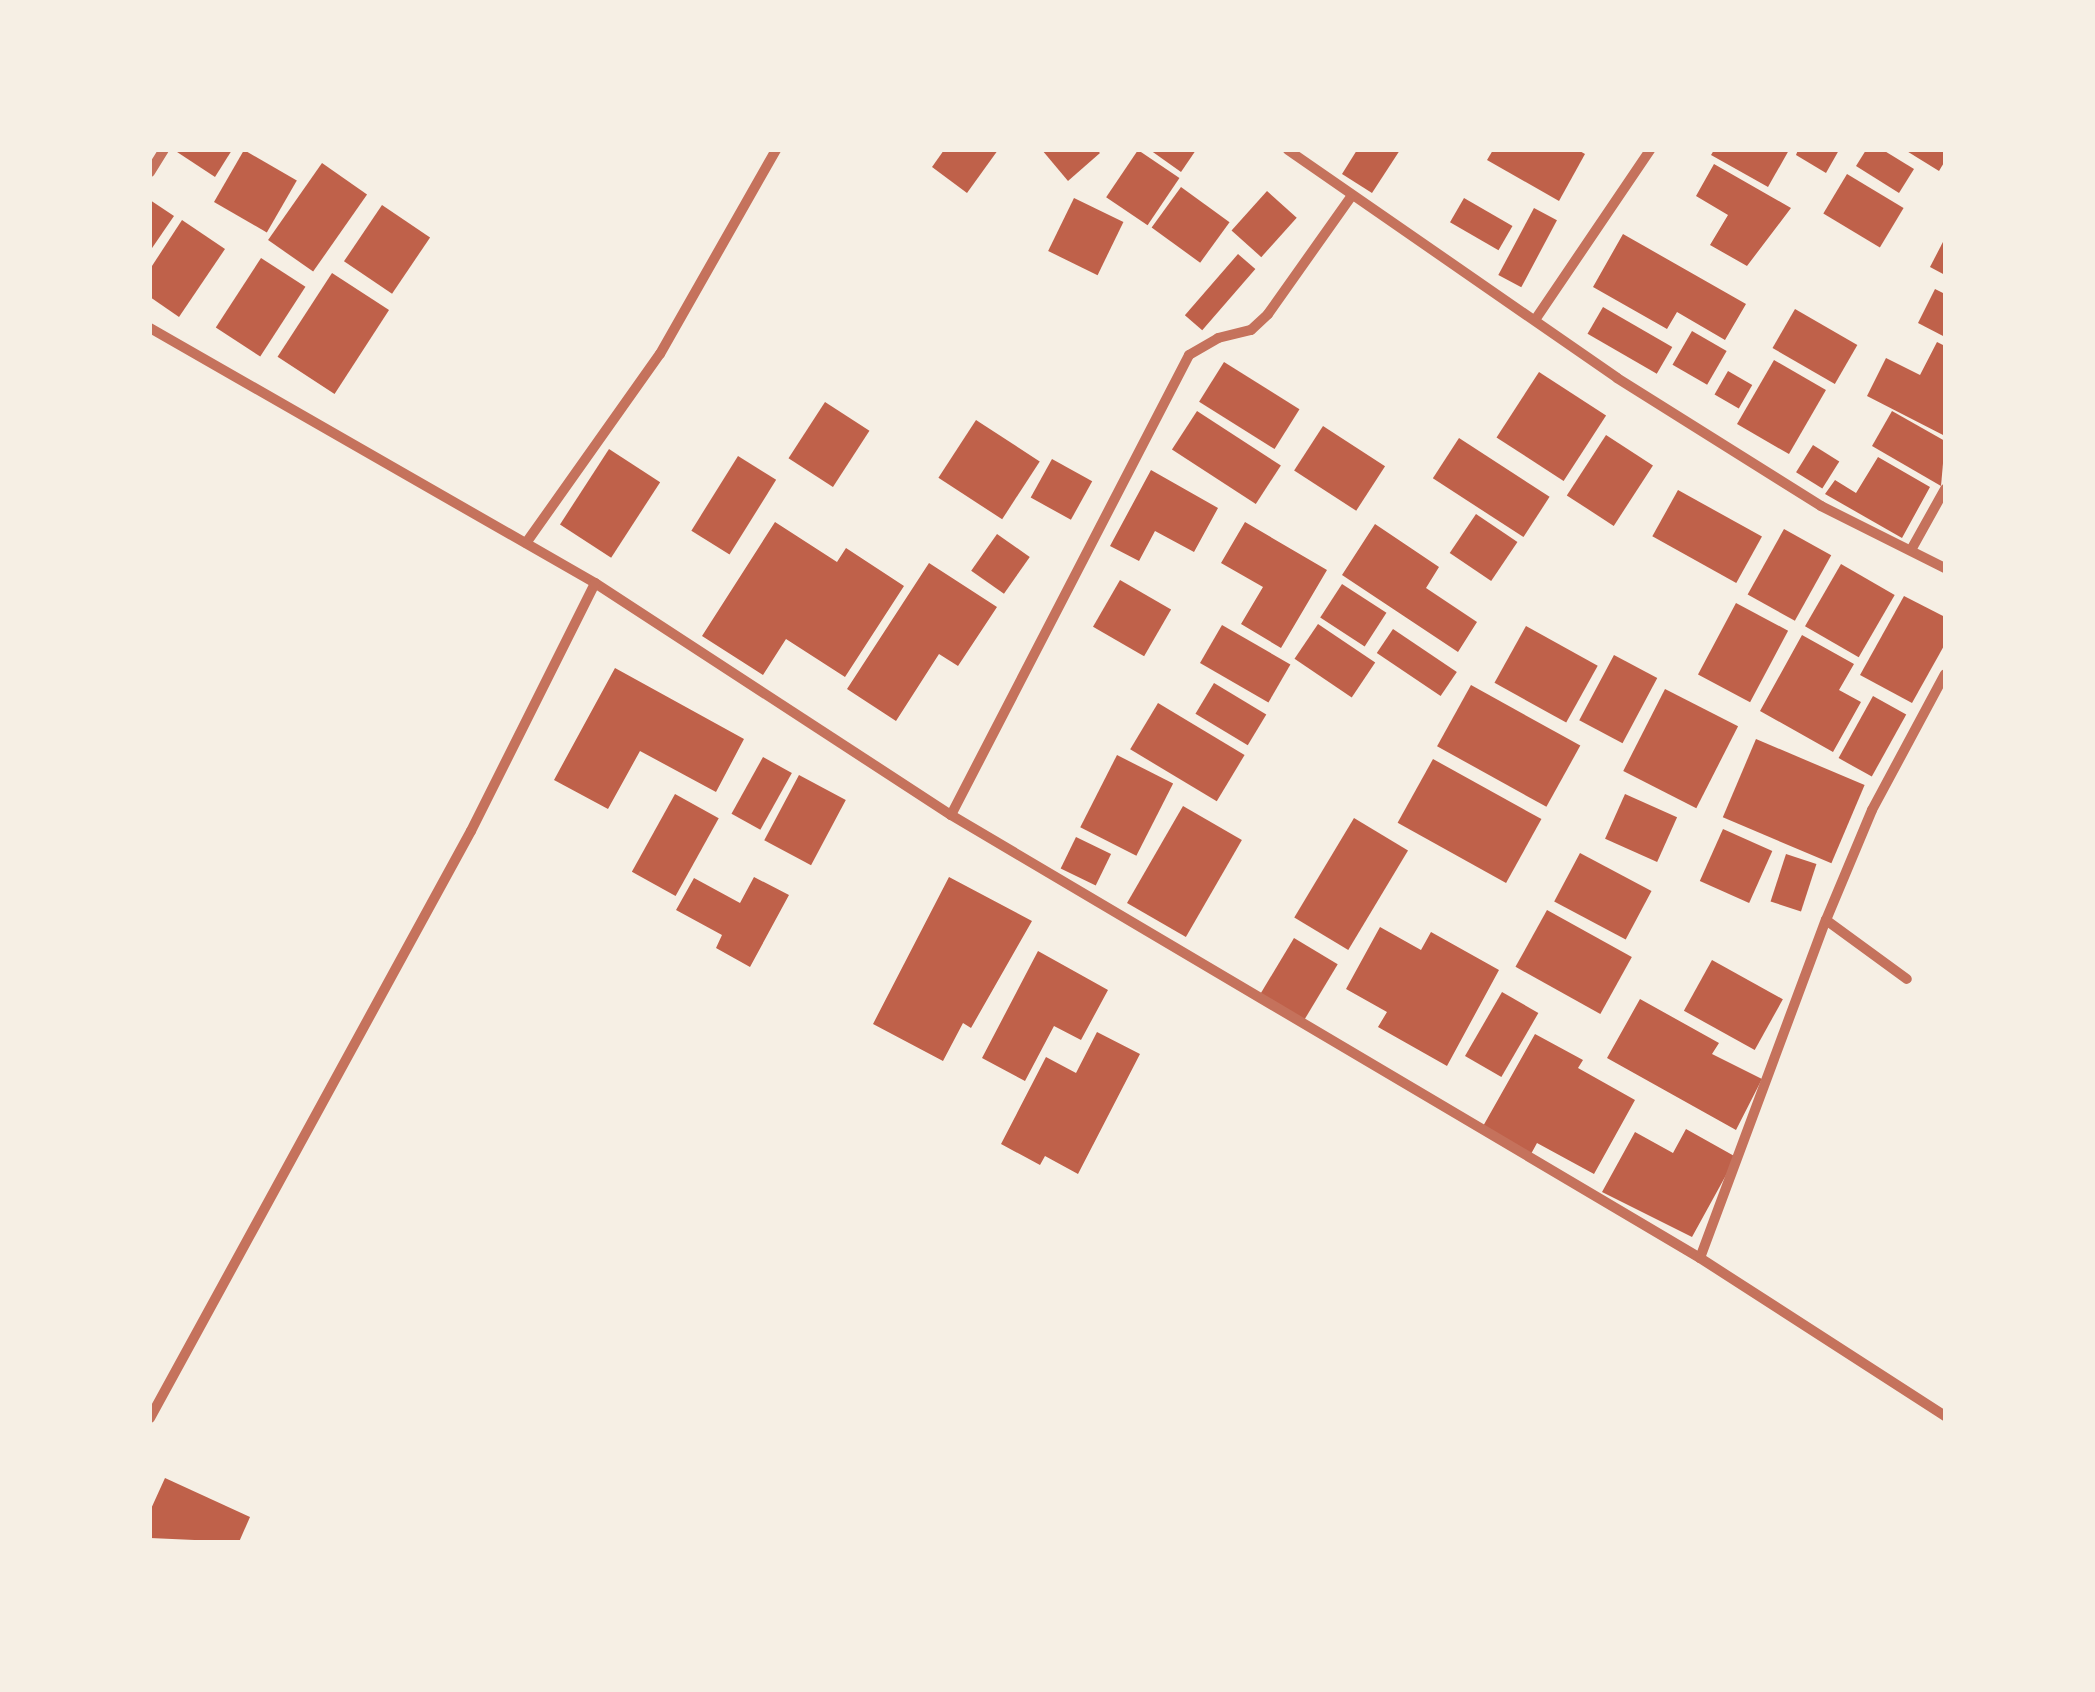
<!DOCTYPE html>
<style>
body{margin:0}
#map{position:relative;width:2095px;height:1692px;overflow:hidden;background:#f6efe4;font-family:Cabin,sans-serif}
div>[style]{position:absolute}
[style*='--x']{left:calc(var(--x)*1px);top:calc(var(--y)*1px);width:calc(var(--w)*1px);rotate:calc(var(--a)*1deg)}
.building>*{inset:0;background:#bf614a;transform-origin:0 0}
.minor>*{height:10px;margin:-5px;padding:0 5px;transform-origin:5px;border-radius:5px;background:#c5725c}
span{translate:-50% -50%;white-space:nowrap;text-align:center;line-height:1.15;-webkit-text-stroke:8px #f6efe4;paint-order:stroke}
.frame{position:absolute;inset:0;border:152px solid #f6efe4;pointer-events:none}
</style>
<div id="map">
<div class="building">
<i style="clip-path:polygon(174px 150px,232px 150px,215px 177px)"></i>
<i style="left:244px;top:150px;width:61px;height:60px;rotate:30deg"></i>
<i style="clip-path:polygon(944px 150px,998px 150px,967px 193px,932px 167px)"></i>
<i style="clip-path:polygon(1042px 150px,1097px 150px,1100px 153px,1068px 181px)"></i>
<i style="left:1138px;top:150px;width:50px;height:57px;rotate:34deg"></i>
<i style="clip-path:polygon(1150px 150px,1196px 150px,1181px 172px)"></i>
<i style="clip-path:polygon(1357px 150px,1400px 150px,1372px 193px,1342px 174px)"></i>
<i style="clip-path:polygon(1493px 150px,1578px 150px,1585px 154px,1559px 201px,1487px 160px)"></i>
<i style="clip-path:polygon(1714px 150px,1789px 150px,1768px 187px,1711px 155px)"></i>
<i style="clip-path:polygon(1798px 150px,1839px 150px,1826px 173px,1796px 155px)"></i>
<i style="clip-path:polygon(1866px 150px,1883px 150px,1914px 169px,1899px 193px,1856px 166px)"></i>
<i style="clip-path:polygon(1905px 150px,1945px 150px,1945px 161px,1939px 171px)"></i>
<i style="left:322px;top:163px;width:55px;height:94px;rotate:35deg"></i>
<i style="clip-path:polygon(1714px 164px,1791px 208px,1747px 266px,1710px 245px,1728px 215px,1696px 196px)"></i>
<i style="left:1847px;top:174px;width:66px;height:46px;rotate:31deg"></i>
<i style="left:1181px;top:187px;width:60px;height:50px;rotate:36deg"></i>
<i style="left:1267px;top:191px;width:40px;height:53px;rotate:42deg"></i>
<i style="left:1074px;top:198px;width:55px;height:59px;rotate:26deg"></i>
<i style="left:1464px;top:198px;width:56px;height:28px;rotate:30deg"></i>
<i style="clip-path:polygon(150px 200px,174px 216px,150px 251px)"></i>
<i style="left:382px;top:205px;width:58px;height:68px;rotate:34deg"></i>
<i style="left:1534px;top:208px;width:26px;height:76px;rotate:28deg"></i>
<i style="clip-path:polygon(182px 220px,225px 249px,179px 317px,150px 297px,150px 269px)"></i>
<i style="clip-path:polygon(1623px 234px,1746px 304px,1725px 340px,1677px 312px,1667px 329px,1593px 287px)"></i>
<i style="clip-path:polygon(1945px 238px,1945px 275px,1930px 267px)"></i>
<i style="left:1238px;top:254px;width:23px;height:81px;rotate:41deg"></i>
<i style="left:261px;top:258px;width:53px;height:83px;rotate:33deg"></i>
<i style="left:332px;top:273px;width:68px;height:100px;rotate:33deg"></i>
<i style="clip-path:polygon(1935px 289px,1945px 294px,1945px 337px,1918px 323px)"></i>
<i style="left:1603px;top:307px;width:80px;height:31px;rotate:30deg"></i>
<i style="left:1795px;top:309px;width:72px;height:45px;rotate:30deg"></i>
<i style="left:1692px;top:331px;width:40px;height:39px;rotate:30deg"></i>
<i style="clip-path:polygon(1937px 342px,1945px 346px,1945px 436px,1867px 396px,1886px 358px,1920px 375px)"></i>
<i style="left:1774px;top:360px;width:60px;height:74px;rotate:30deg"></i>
<i style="left:1224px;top:362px;width:89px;height:47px;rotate:32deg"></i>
<i style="left:1728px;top:371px;width:28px;height:27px;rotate:30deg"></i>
<i style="left:1539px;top:372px;width:80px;height:78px;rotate:33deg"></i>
<i style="left:825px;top:402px;width:53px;height:67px;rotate:33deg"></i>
<i style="left:1197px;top:411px;width:100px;height:46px;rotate:33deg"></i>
<i style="clip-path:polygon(1892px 411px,1945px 441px,1941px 486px,1872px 446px)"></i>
<i style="left:976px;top:420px;width:76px;height:69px;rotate:33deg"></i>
<i style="left:1323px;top:426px;width:74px;height:53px;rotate:33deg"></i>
<i style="left:1606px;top:435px;width:56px;height:72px;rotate:33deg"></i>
<i style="left:1459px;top:438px;width:108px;height:48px;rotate:33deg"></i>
<i style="left:1813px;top:445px;width:31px;height:32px;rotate:32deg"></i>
<i style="left:609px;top:449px;width:61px;height:90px;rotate:33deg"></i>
<i style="left:738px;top:456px;width:45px;height:88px;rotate:32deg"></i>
<i style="clip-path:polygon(1878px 457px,1930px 487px,1902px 538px,1825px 494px,1835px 480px,1856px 493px)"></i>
<i style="left:1052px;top:459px;width:46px;height:44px;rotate:29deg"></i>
<i style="clip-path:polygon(1151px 470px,1218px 508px,1194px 552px,1155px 531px,1139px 561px,1110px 546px)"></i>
<i style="left:1678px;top:490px;width:96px;height:53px;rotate:29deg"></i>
<i style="left:1476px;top:514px;width:50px;height:47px;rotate:34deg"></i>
<i style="clip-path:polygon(775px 522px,837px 562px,846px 548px,904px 586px,845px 677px,786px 639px,763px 675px,702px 636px)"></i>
<i style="clip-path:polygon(1245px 522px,1327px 570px,1281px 648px,1241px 624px,1263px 587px,1221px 563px)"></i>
<i style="clip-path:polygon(1375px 524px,1439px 567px,1426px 588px,1477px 622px,1458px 652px,1342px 575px)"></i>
<i style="left:1784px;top:529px;width:54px;height:75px;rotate:29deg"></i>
<i style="left:997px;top:534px;width:40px;height:45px;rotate:35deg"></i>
<i style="clip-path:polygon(929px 563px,997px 607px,958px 666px,939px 654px,896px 721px,847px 689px)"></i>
<i style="left:1841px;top:564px;width:62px;height:72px;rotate:30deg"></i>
<i style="left:1120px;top:580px;width:59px;height:54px;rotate:30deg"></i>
<i style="left:1342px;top:584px;width:53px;height:40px;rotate:33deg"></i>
<i style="clip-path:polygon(1904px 596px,1945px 617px,1945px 644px,1912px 703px,1860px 675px)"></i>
<i style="left:1736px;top:603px;width:59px;height:81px;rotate:28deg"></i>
<i style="left:1318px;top:624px;width:69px;height:42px;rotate:34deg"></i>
<i style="left:1222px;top:625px;width:79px;height:44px;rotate:30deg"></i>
<i style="left:1526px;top:626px;width:82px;height:65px;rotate:29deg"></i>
<i style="left:1393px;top:629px;width:77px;height:29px;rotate:34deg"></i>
<i style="clip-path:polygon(1802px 635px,1854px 664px,1839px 690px,1861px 702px,1833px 752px,1760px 711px)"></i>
<i style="left:1614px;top:655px;width:49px;height:74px;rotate:28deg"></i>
<i style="clip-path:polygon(615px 668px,744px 739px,716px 792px,640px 751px,608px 809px,554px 780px)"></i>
<i style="left:1214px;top:683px;width:61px;height:36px;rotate:31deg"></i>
<i style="left:1471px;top:685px;width:125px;height:70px;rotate:29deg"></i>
<i style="left:1665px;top:689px;width:82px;height:92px;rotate:27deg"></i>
<i style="left:1873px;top:696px;width:38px;height:71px;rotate:29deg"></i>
<i style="left:1158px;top:703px;width:101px;height:54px;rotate:31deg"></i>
<i style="left:1756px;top:739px;width:118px;height:85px;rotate:23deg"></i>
<i style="left:1117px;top:755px;width:63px;height:81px;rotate:27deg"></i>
<i style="left:763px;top:757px;width:33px;height:65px;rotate:29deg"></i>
<i style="left:1433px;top:759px;width:124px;height:73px;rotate:29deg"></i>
<i style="left:799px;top:775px;width:53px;height:74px;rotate:28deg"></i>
<i style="left:675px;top:794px;width:50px;height:89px;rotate:29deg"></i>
<i style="left:1625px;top:794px;width:57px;height:49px;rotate:24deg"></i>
<i style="left:1183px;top:806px;width:68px;height:112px;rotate:30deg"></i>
<i style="left:1354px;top:818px;width:63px;height:116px;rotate:31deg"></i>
<i style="left:1723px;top:829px;width:54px;height:57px;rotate:24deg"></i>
<i style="left:1076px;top:837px;width:39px;height:35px;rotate:26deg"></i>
<i style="left:1580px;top:853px;width:81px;height:55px;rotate:28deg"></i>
<i style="left:1786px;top:854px;width:32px;height:50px;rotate:18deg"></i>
<i style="clip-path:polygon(754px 877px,789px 895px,750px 967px,716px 948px,722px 935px,676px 910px,694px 878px,740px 903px)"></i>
<i style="clip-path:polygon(949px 877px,1032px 921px,971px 1028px,963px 1023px,943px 1061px,873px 1024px)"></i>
<i style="left:1547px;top:910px;width:97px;height:65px;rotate:29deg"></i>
<i style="clip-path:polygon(1380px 927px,1421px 950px,1431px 932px,1499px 970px,1447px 1066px,1378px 1027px,1387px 1012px,1346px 989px)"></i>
<i style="left:1294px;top:938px;width:51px;height:70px;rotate:31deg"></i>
<i style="clip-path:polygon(1038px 951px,1108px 990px,1081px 1040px,1054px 1026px,1025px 1081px,982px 1058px)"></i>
<i style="left:1712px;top:960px;width:81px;height:58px;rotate:29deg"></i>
<i style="left:1502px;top:992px;width:42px;height:74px;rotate:30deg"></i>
<i style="clip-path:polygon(1640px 999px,1719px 1043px,1712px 1054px,1762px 1079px,1736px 1130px,1607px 1058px)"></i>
<i style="clip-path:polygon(1097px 1032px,1140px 1054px,1078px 1174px,1045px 1156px,1040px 1165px,1001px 1144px,1046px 1057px,1076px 1073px)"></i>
<i style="clip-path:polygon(1535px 1034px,1583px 1060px,1578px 1068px,1635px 1100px,1594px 1174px,1537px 1143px,1531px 1154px,1482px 1128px)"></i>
<i style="clip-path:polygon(1686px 1129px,1736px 1157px,1692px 1237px,1602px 1192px,1635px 1132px,1673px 1153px)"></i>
<i style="clip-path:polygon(165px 1478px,250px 1517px,239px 1542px,150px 1538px,150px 1511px)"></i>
</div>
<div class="minor">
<i style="--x:1288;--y:150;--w:400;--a:34.7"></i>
<i style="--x:1617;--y:378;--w:241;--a:32.1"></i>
<i style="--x:1821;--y:506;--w:139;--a:26.6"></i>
<i style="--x:150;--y:172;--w:26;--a:-58"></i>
<i style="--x:1537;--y:317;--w:202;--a:-55.9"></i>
<i style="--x:150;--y:328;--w:513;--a:29.81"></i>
<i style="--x:595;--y:583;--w:425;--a:33.1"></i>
<i style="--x:951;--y:815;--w:870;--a:30.6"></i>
<i style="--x:1700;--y:1258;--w:292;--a:32.8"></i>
<i style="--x:526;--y:543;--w:232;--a:-54.7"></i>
<i style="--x:660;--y:354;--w:235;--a:-60.4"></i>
<i style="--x:1911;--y:550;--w:70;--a:-60.9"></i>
<i style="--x:951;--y:815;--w:518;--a:-62.64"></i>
<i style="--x:1189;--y:355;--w:34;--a:-30"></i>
<i style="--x:1218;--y:338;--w:34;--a:-14"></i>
<i style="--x:1251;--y:330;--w:23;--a:-43"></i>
<i style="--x:1268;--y:314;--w:142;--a:-54.7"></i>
<i style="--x:1826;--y:920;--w:100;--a:36.1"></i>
<i style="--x:1700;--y:1258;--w:361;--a:-69.6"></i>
<i style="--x:1826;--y:920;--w:119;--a:-67.3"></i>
<i style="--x:1872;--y:810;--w:154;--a:-61.8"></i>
<i style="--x:150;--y:1418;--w:669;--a:-61.33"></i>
<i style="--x:471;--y:831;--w:277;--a:-63.4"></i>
</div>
<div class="frame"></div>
</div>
